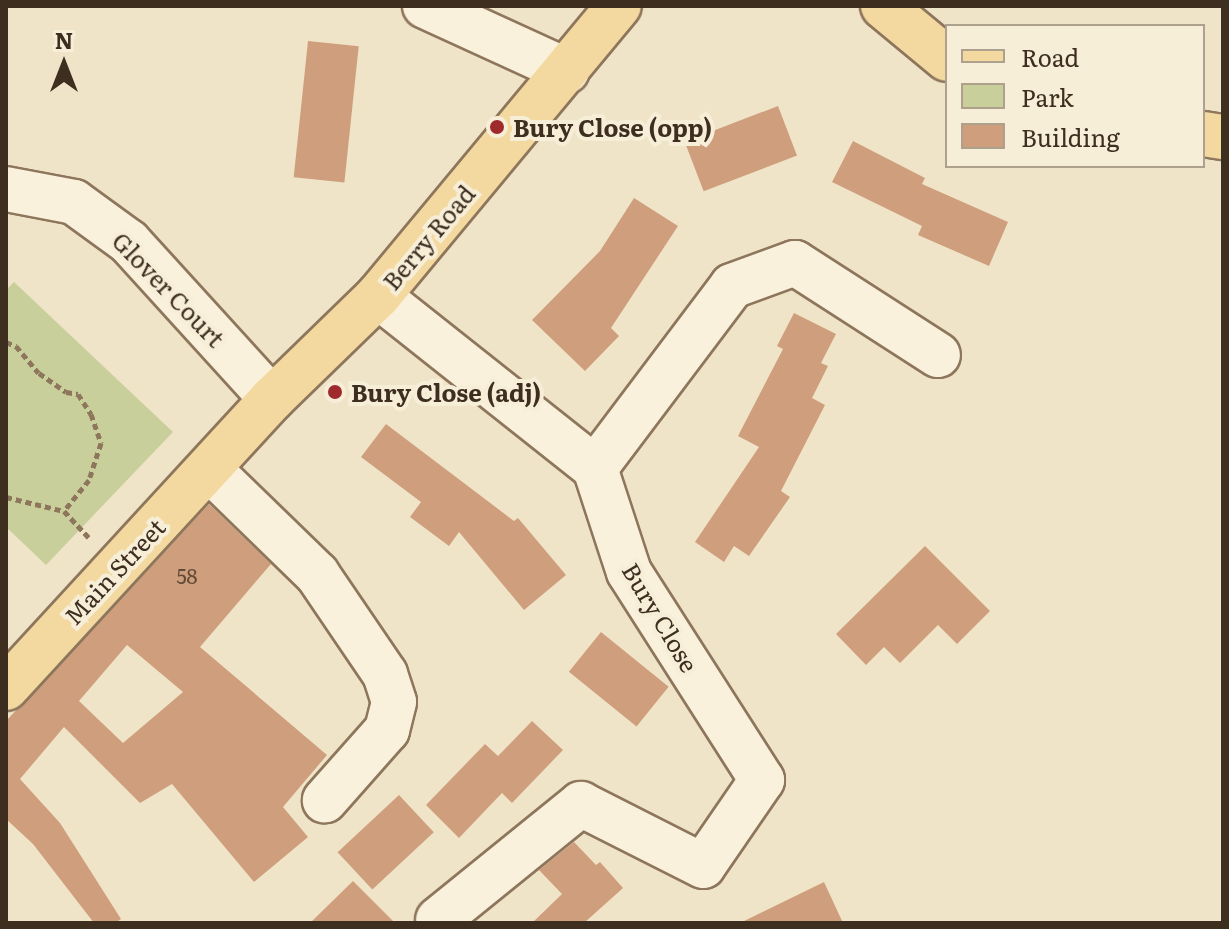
<!DOCTYPE html>
<style>
body{margin:0}
#map{position:relative;width:1229px;height:929px;overflow:hidden;background:#f0e4c8;font-family:Literata,serif}
div>[style]{position:absolute}
[style*='--x']{left:calc(var(--x)*1px);top:calc(var(--y)*1px);width:calc(var(--w)*1px);rotate:calc(var(--a)*1deg)}
.green>*{inset:0;background:#c9cf9b}
.building>*{inset:0;background:#cf9f7d;transform-origin:0 0}
.path>*{height:5px;margin-top:-2.5px;transform-origin:0;background:repeating-linear-gradient(90deg,#8d765c 0 6px,transparent 0 10px)}
.roads{filter:drop-shadow(2px 0 #8d765c) drop-shadow(-2px 0 #8d765c) drop-shadow(0 2px #8d765c) drop-shadow(0 -2px #8d765c)}
.minor>*{height:44px;margin:-22px;padding:0 22px;transform-origin:22px;border-radius:22px;background:#faf1dc}
.major>*{height:44px;margin:-22px;padding:0 22px;transform-origin:22px;border-radius:22px;background:#f3d9a0}
.dots>*{width:22px;height:22px;translate:-50% -50%;box-sizing:border-box;border:4px solid #f7eed8;border-radius:50%}
span{translate:-50% -50%;white-space:nowrap;text-align:center;line-height:1.15;-webkit-text-stroke:8px #f7eed8;paint-order:stroke}
.number-label{font-size:20px;color:#624a37}
.number-label span{-webkit-text-stroke-width:0}
.poi-label{font-size:24px;color:#3d2e20;font-weight:700}
.left{translate:0 -50%;text-align:left}
.street-label{font-size:24px;color:#3d2e20}
.frame{position:absolute;inset:0;border:8px solid #3d2e20;pointer-events:none}
.legend{position:absolute;left:945px;top:24px;width:260px;height:144px;box-sizing:border-box;background:#f7eed8;border:2px solid #ada18e;margin:0;padding:10px 14px;list-style:none;font-size:24px;color:#3d2e20}
.legend li{display:flex;align-items:center;gap:16px;height:40px}
.legend b{width:40px;border:2px solid #ada18e}
.north{position:absolute;left:24px;top:24px;width:80px;height:80px;-webkit-text-stroke:6px #f7eed8;paint-order:stroke;rotate:0deg;font-size:22px;font-weight:700;line-height:32px;text-align:center;color:#3d2e20}
.north::after{content:'';display:block;margin:auto;width:28px;height:36px;background:#3d2e20;clip-path:polygon(50% 0,100% 100%,50% 72%,0 100%)}
</style>
<div id="map">
<div class="green">
<i style="clip-path:polygon(14px 282px,173px 432px,46px 565px,6px 527px,6px 290px)"></i>
</div>
<div class="building">
<i style="left:308px;top:41px;width:51px;height:137px;rotate:6deg"></i>
<i style="left:778px;top:106px;width:53px;height:100px;rotate:69deg"></i>
<i style="clip-path:polygon(853px 141px,925px 178px,922px 184px,1008px 222px,989px 266px,918px 235px,922px 226px,832px 182px)"></i>
<i style="clip-path:polygon(634px 198px,678px 226px,611px 328px,619px 336px,585px 371px,532px 320px,600px 251px)"></i>
<i style="clip-path:polygon(794px 313px,836px 334px,821px 363px,828px 366px,812px 398px,825px 405px,781px 491px,790px 497px,749px 556px,734px 546px,724px 562px,695px 542px,759px 447px,738px 436px,783px 349px,777px 346px)"></i>
<i style="clip-path:polygon(386px 424px,514px 521px,518px 518px,566px 575px,524px 610px,459px 532px,449px 546px,410px 517px,421px 502px,361px 457px)"></i>
<i style="clip-path:polygon(evenodd,209px 504px,271px 564px,200px 647px,327px 755px,283px 807px,308px 837px,254px 882px,172px 784px,140px 803px,64px 727px,20px 779px,60px 823px,121px 919px,115px 923px,94px 923px,33px 844px,6px 819px,6px 721px,209px 504px,127px 645px,183px 692px,123px 743px,79px 701px,127px 645px)"></i>
<i style="clip-path:polygon(925px 546px,990px 611px,957px 644px,938px 625px,900px 663px,884px 647px,866px 665px,836px 634px)"></i>
<i style="left:601px;top:632px;width:87px;height:51px;rotate:39deg"></i>
<i style="clip-path:polygon(532px 721px,563px 750px,512px 803px,502px 793px,459px 838px,426px 805px,485px 744px,498px 756px)"></i>
<i style="left:399px;top:795px;width:51px;height:84px;rotate:47deg"></i>
<i style="clip-path:polygon(574px 842px,596px 865px,600px 862px,623px 888px,584px 923px,532px 923px,562px 894px,539px 870px)"></i>
<i style="clip-path:polygon(353px 881px,395px 923px,310px 923px)"></i>
<i style="clip-path:polygon(824px 882px,843px 923px,740px 923px)"></i>
</div>
<div class="path">
<i style="--x:6;--y:342;--w:11;--a:22"></i>
<i style="--x:16;--y:346;--w:35;--a:50"></i>
<i style="--x:39;--y:373;--w:33;--a:35"></i>
<i style="--x:66;--y:392;--w:12;--a:9"></i>
<i style="--x:78;--y:394;--w:24;--a:57"></i>
<i style="--x:91;--y:414;--w:31;--a:71"></i>
<i style="--x:101;--y:443;--w:39;--a:108"></i>
<i style="--x:89;--y:480;--w:40;--a:129"></i>
<i style="--x:6;--y:497;--w:60;--a:13.6"></i>
<i style="--x:64;--y:511;--w:37;--a:47"></i>
</div>
<div class="roads">
<div class="minor">
<i style="--x:425;--y:6;--w:156;--a:24.6"></i>
<i style="--x:6;--y:189;--w:69;--a:10.8"></i>
<i style="--x:74;--y:202;--w:68;--a:36"></i>
<i style="--x:129;--y:242;--w:212;--a:47.7"></i>
<i style="--x:378;--y:296;--w:277;--a:38.4"></i>
<i style="--x:595;--y:468;--w:109;--a:71.9"></i>
<i style="--x:629;--y:572;--w:247;--a:57.4"></i>
<i style="--x:762;--y:780;--w:104;--a:124.5"></i>
<i style="--x:703;--y:866;--w:137;--a:-153.1"></i>
<i style="--x:581;--y:804;--w:184;--a:141"></i>
<i style="--x:595;--y:468;--w:228;--a:-53"></i>
<i style="--x:732;--y:286;--w:67;--a:-20.1"></i>
<i style="--x:795;--y:263;--w:170;--a:32.8"></i>
<i style="--x:209;--y:469;--w:151;--a:44.2"></i>
<i style="--x:317;--y:574;--w:121;--a:55.8"></i>
<i style="--x:385;--y:674;--w:29;--a:72"></i>
<i style="--x:394;--y:702;--w:29;--a:104"></i>
<i style="--x:387;--y:730;--w:94;--a:131.5"></i>
</div>
<div class="major">
<i style="--x:883;--y:6;--w:83;--a:39.6"></i>
<i style="--x:1203;--y:134;--w:20;--a:9"></i>
<i style="--x:6;--y:688;--w:393;--a:-47.4"></i>
<i style="--x:272;--y:399;--w:148;--a:-44.2"></i>
<i style="--x:378;--y:296;--w:377;--a:-50.3"></i>
</div>
</div>
<div class="dots">
<i style="left:497px;top:127px;background:#9e2a2b"></i>
<i style="left:335px;top:392px;background:#9e2a2b"></i>
</div>
<div class="number-label">
<span style="left:187px;top:575px">58</span>
</div>
<div class="poi-label">
<span class="left" style="left:513px;top:127px">Bury Close (opp)</span>
<span class="left" style="left:351px;top:392px">Bury Close (adj)</span>
</div>
<div class="street-label">
<span style="left:428px;top:237px;rotate:-50deg">Berry Road</span>
<span style="left:169px;top:289px;rotate:46deg">Glover Court</span>
<span style="left:114px;top:571px;rotate:-47deg">Main Street</span>
<span style="left:661px;top:617px;rotate:59deg">Bury Close</span>
</div>
<div class="frame"></div>
<ul class="legend">
<li><b style="height:10px;background:#f3d9a0"></b>Road</li>
<li><b style="height:22px;background:#c9cf9b"></b>Park</li>
<li><b style="height:22px;background:#cf9f7d"></b>Building</li>
</ul>
<div class="north">N</div>
</div>
